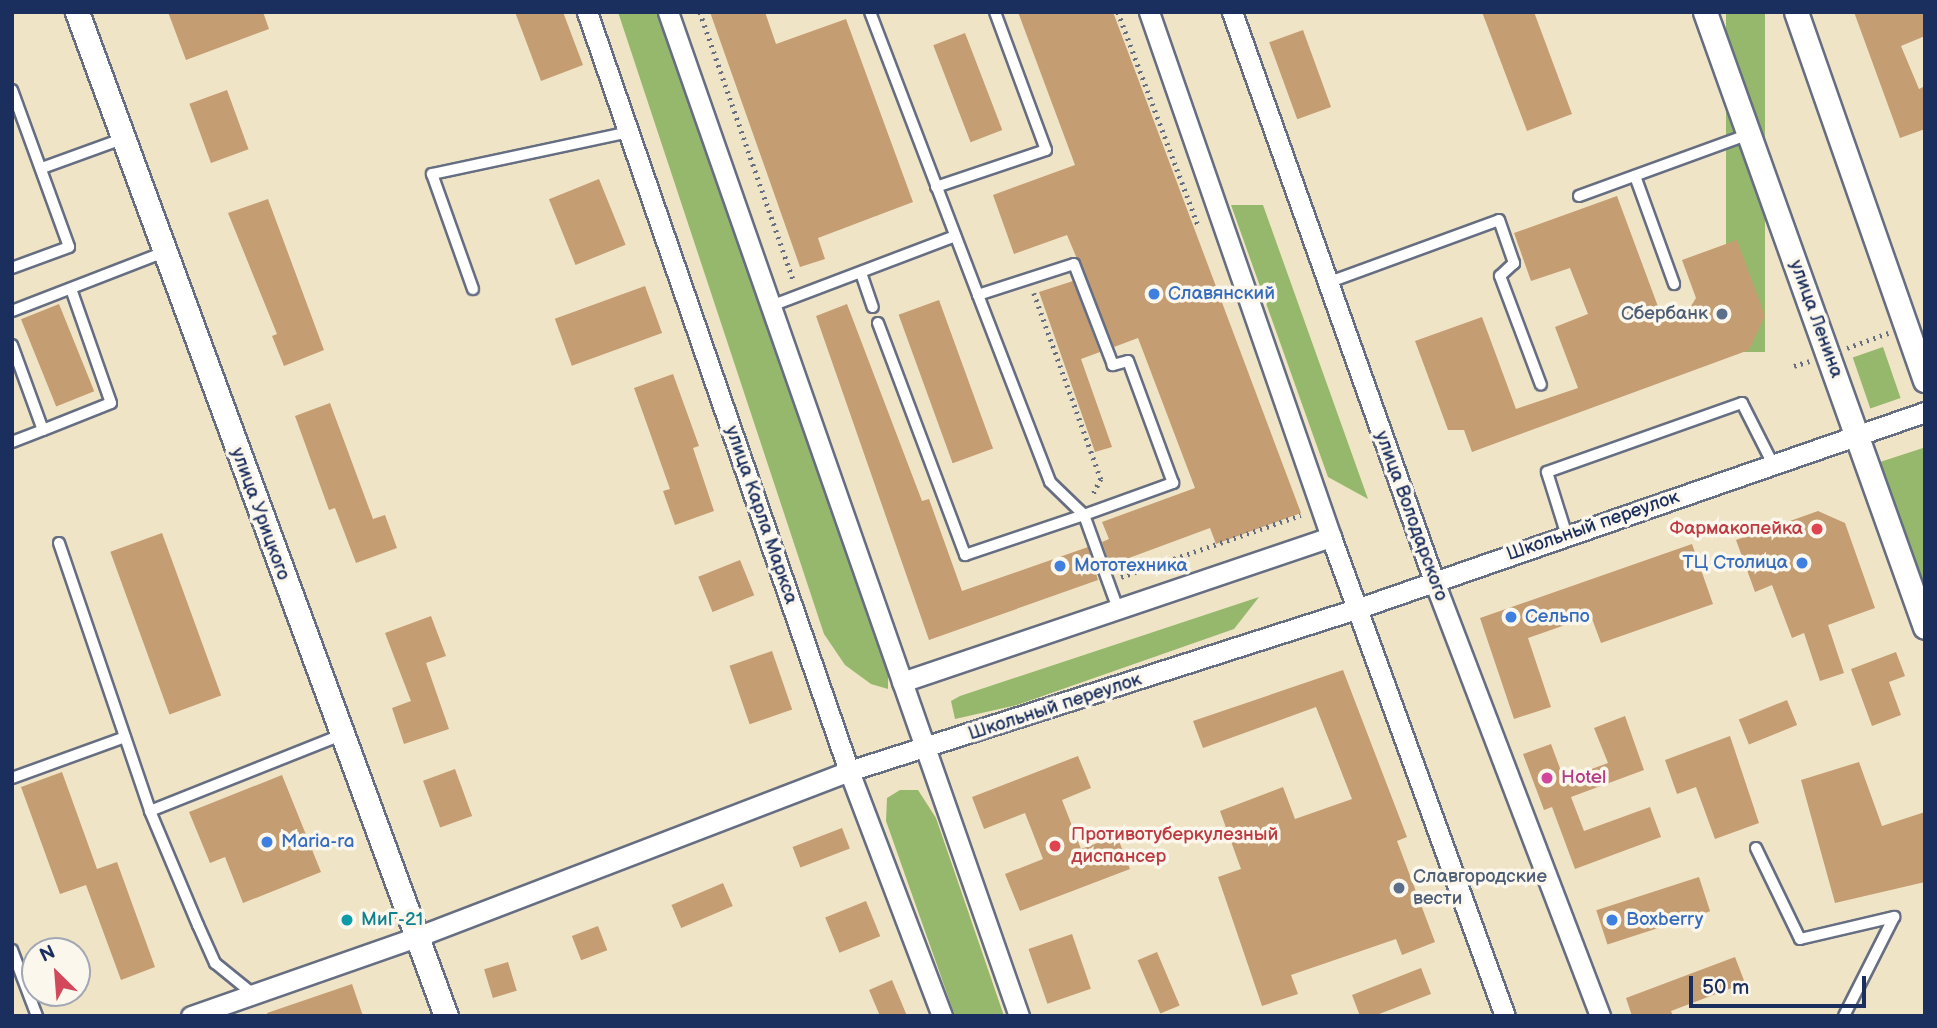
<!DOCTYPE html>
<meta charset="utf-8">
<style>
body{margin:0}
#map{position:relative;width:1937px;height:1028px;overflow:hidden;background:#f0e4c6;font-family:"Balsamiq Sans",sans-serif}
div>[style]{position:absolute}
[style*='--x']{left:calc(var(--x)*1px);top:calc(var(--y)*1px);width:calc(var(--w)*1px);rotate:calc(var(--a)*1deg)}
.forest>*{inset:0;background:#95b86c;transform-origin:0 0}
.building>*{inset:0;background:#c59d72;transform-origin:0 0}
.path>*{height:4.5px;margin-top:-2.25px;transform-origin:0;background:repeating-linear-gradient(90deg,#666e82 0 2px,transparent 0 7px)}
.roads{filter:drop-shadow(2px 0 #666e82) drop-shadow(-2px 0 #666e82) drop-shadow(0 2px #666e82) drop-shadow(0 -2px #666e82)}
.service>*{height:10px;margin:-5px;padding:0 5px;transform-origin:5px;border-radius:5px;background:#fff}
.minor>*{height:19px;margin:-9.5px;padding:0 9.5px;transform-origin:9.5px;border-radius:9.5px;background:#fff}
.tertiary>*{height:23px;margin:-11.5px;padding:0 11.5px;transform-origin:11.5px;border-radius:11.5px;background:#fff}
.dots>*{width:19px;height:19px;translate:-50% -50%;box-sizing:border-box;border:4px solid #fbf7ec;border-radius:50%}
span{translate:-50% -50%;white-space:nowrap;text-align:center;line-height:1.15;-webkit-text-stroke:7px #fbf7ec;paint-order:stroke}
.shop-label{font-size:19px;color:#366cbe}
.left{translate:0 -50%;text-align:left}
.right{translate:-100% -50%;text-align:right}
.service-label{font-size:19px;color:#4e5e75}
.street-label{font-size:19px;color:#1b2f5e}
.health-label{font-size:19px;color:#be3a42}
.hotel-label{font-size:19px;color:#b23c85}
.culture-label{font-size:19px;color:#0d838f}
.frame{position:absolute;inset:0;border:14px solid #1b2f5e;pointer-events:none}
.north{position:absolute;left:21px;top:937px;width:70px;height:70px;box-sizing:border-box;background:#fbf7ec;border:2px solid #a1a7b3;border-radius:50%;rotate:335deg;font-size:19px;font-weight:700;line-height:28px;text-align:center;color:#1b2f5e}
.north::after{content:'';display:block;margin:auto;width:24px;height:32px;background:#d1495b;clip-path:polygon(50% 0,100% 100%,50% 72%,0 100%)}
.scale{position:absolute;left:1689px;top:976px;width:177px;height:32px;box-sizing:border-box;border:4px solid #1b2f5e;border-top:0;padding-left:9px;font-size:21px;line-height:24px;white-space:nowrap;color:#1b2f5e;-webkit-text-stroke:5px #fbf7ec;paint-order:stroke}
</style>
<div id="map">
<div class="forest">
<i style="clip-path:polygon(618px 12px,662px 12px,888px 666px,888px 689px,871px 684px,845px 665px,824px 634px)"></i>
<i style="left:1726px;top:12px;width:39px;height:340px"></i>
<i style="clip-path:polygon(1231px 205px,1263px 205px,1368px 499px,1328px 477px)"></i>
<i style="left:1883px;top:347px;width:54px;height:32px;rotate:71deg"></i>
<i style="clip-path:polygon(1923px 448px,1925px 452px,1925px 586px,1880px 462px)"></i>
<i style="clip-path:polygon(1259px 597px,1234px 629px,1017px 705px,955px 719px,951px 701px,960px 696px)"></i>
<i style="clip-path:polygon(900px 790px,918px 790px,936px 818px,1004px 1016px,955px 1016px,886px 821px,887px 798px)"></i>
</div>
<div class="building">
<i style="clip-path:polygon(168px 12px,263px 12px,269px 29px,186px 60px)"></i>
<i style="clip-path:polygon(515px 12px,563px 12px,583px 65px,541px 81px)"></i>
<i style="clip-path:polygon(710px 12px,765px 12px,776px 44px,846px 19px,913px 202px,818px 238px,825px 259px,800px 267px)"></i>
<i style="clip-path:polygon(1018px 12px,1113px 12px,1301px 513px,1216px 544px,1210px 528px,1110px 565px,1102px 542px,1109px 539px,1102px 522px,1195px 488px,1138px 338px,1114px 347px,1067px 235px,1014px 254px,993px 195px,1075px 165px)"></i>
<i style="clip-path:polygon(1482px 12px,1534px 12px,1572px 114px,1527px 131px)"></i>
<i style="clip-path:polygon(1854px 12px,1925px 12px,1925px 36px,1901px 46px,1919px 89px,1925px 86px,1925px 129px,1900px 138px)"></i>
<i style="left:1303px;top:30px;width:82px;height:36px;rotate:70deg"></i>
<i style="left:965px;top:33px;width:104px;height:34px;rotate:69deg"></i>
<i style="left:227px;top:90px;width:63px;height:40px;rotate:70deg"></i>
<i style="left:599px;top:179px;width:71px;height:54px;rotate:68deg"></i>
<i style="clip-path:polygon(1617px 196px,1663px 320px,1688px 311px,1696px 298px,1682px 260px,1737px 240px,1765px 316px,1749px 350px,1472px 452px,1464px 430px,1448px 430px,1415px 341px,1482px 317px,1516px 409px,1578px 388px,1555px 327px,1588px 314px,1570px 268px,1531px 281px,1514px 233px)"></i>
<i style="clip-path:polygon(268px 199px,324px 350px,284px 366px,272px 336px,277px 334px,228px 213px)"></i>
<i style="clip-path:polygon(1073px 281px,1100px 352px,1081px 359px,1112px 447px,1095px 452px,1039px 292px)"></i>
<i style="left:645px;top:286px;width:50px;height:96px;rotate:70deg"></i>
<i style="left:939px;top:300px;width:158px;height:43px;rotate:70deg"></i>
<i style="left:59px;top:304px;width:94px;height:41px;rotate:68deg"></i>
<i style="clip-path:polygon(847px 304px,922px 501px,929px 499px,962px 591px,1088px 547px,1098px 580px,929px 640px,816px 316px)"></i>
<i style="clip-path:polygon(673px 374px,699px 446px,693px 448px,714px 511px,675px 525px,663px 491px,670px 489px,634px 388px)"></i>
<i style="clip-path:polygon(330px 403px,373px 519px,385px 515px,397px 548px,356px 563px,335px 508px,329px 510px,295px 416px)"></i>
<i style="clip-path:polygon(1818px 511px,1845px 523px,1875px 608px,1828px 625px,1844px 673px,1820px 681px,1804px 633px,1792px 638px,1772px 585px,1755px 592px,1736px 540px)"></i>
<i style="left:162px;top:533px;width:173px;height:55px;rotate:70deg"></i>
<i style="clip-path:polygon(1692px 544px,1713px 604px,1601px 643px,1591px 616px,1528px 638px,1551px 707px,1514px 719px,1480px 618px)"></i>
<i style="left:740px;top:560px;width:38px;height:45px;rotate:68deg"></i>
<i style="clip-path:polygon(431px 616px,446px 656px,426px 663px,449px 729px,404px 744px,392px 708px,411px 701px,385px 633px)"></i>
<i style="left:772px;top:651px;width:62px;height:45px;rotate:71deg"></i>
<i style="clip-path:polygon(1896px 652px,1905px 676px,1889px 682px,1901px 715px,1872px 726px,1851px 669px)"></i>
<i style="clip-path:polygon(1343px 670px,1407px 837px,1397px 841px,1435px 942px,1402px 955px,1396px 939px,1291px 975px,1298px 994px,1262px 1006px,1218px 877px,1241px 869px,1220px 811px,1283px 787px,1295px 819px,1352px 799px,1316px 707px,1203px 748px,1193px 721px)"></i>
<i style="left:1787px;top:700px;width:27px;height:52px;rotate:68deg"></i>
<i style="clip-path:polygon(1625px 716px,1644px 770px,1571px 797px,1584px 831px,1650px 807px,1661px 837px,1575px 869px,1552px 807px,1544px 810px,1523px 754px,1551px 744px,1564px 779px,1608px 763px,1594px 728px)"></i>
<i style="clip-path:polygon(1730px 736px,1759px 823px,1715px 839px,1696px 787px,1677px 794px,1665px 760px)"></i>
<i style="clip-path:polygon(1078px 756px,1091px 788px,1062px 800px,1081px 849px,1117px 836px,1130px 869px,1020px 911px,1005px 874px,1043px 859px,1025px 813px,984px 829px,972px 797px)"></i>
<i style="clip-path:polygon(1859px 762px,1882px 826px,1925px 812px,1925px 882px,1835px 903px,1801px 780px)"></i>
<i style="left:455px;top:769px;width:50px;height:34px;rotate:70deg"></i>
<i style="clip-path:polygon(62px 772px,97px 869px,117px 862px,155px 967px,121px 980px,86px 885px,60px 894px,21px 787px)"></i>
<i style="clip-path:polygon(282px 775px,321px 872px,243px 903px,225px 857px,210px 863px,189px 812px)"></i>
<i style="left:842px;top:828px;width:22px;height:53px;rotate:69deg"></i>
<i style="left:1699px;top:877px;width:36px;height:108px;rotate:72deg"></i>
<i style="left:723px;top:883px;width:25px;height:56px;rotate:67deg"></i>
<i style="left:866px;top:901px;width:38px;height:44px;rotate:68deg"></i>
<i style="left:598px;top:926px;width:26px;height:28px;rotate:69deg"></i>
<i style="left:1072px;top:934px;width:58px;height:46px;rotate:71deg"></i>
<i style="left:1157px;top:952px;width:58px;height:21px;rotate:67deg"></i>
<i style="clip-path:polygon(1735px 957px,1745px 983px,1671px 1011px,1673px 1016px,1632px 1016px,1626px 998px)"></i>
<i style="left:508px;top:962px;width:30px;height:25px;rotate:73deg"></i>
<i style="clip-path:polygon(1421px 968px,1431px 994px,1374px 1016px,1360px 1016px,1352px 995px)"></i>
<i style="clip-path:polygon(892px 980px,907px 1016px,880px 1016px,869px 990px)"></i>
<i style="clip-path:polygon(352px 984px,363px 1016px,268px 1016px,267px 1013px)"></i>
</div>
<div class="path">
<i style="--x:700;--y:12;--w:286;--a:70.8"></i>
<i style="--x:1118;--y:12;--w:228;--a:69.4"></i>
<i style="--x:1034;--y:293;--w:198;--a:70.2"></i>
<i style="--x:1101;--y:479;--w:18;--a:117"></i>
<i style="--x:1847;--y:348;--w:44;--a:-20.1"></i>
<i style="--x:1794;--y:366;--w:16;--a:-18"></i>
<i style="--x:1121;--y:577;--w:190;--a:-19"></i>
</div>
<div class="roads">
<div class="service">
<i style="--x:870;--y:12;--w:303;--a:69.1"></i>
<i style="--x:12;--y:90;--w:167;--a:70"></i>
<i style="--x:69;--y:247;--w:61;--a:159.8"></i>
<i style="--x:42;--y:168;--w:85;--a:-19.9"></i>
<i style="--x:1635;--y:176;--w:115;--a:70.1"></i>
<i style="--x:936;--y:187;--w:116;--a:-18.6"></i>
<i style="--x:1046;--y:150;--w:147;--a:-110.3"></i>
<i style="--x:1579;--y:196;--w:181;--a:-20"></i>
<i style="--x:861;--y:273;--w:36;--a:71"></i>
<i style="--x:1327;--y:283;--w:183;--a:-20.1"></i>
<i style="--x:1499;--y:220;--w:46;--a:70.8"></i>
<i style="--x:1514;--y:263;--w:19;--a:137"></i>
<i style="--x:1500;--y:276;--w:116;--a:69.4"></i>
<i style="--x:473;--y:289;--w:122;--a:-109.6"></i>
<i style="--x:432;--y:174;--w:201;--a:-12"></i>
<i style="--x:771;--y:306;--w:197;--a:-20.8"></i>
<i style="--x:12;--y:311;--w:163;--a:-21.2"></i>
<i style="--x:878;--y:323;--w:248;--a:69.4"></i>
<i style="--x:965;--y:555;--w:126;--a:-18.6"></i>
<i style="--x:1084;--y:515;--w:95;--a:-19.8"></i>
<i style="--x:1173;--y:483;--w:130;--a:-110.2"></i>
<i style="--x:1128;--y:361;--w:16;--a:165"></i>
<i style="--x:1113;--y:365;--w:108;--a:-111.1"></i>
<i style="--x:1074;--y:264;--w:101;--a:162.1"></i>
<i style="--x:978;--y:295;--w:200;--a:68.9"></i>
<i style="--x:1050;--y:482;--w:47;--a:44.1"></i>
<i style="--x:1084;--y:515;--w:100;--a:70.1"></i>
<i style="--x:12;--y:345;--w:90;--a:70"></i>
<i style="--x:43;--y:430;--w:73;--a:-21.7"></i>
<i style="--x:111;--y:403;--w:121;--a:-109.3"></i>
<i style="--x:12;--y:442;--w:33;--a:-21"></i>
<i style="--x:1567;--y:536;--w:67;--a:-107.4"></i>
<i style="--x:1547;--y:472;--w:207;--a:-19.5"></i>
<i style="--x:1742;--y:403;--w:68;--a:63.1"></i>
<i style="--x:59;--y:543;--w:283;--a:71.2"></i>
<i style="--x:150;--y:811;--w:124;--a:67.2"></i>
<i style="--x:198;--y:925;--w:42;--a:65.9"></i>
<i style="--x:215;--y:963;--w:49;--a:39.2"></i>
<i style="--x:12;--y:778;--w:120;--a:-19.9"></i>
<i style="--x:150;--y:811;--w:206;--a:-21.7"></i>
<i style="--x:1756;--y:848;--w:101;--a:64.2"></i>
<i style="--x:1800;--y:939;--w:97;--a:-13.2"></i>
<i style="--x:1894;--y:917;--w:111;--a:116.8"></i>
<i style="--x:12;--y:950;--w:71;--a:69.3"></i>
</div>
<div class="minor">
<i style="--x:587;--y:12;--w:803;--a:70.96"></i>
<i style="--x:849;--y:771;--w:262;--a:69.2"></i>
<i style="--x:668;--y:12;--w:1064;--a:70.73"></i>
<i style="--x:1149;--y:12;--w:556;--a:70.88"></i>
<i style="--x:1331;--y:537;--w:510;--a:70.04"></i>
<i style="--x:1232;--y:12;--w:604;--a:70.45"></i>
<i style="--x:1434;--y:581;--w:466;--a:69.1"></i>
<i style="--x:902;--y:682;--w:453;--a:-18.7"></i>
<i style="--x:191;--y:1016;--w:236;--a:-19.3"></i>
<i style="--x:414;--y:938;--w:466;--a:-21"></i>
<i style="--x:849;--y:771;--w:532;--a:-17.72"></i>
<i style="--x:1356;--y:609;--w:602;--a:-19.1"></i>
</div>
<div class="tertiary">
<i style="--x:77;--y:12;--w:1070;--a:69.82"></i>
<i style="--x:1705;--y:12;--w:653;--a:70.32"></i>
<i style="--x:1796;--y:12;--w:390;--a:70.7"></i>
</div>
</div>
<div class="dots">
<i style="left:1154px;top:294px;background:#3f7fe0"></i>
<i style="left:1722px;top:314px;background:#5c6f8a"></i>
<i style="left:1817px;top:529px;background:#e0444e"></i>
<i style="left:1802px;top:563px;background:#3f7fe0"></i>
<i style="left:1060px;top:566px;background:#3f7fe0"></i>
<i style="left:1511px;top:617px;background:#3f7fe0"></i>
<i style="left:1547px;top:778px;background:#d1479c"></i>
<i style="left:267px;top:842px;background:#3f7fe0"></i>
<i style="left:1055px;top:846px;background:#e0444e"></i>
<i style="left:1399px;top:888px;background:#5c6f8a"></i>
<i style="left:347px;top:920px;background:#0f9aa8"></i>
<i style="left:1612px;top:920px;background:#3f7fe0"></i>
</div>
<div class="shop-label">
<span class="left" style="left:1168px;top:294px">Славянский</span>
<span class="right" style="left:1788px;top:563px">ТЦ Столица</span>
<span class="left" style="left:1074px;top:566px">Мототехника</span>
<span class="left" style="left:1525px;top:617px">Сельпо</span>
<span class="left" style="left:281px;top:842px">Maria-ra</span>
<span class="left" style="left:1626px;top:920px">Boxberry</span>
</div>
<div class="service-label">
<span class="right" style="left:1708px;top:314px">Сбербанк</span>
<span class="left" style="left:1413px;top:888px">Славгородские<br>вести</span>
</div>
<div class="street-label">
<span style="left:1816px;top:319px;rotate:70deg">улица Ленина</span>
<span style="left:260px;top:514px;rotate:70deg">улица Урицкого</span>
<span style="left:761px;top:515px;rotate:71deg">улица Карла Маркса</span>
<span style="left:1411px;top:516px;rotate:70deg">улица Володарского</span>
<span style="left:1593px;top:526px;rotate:-19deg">Школьный переулок</span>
<span style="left:1055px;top:707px;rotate:-18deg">Школьный переулок</span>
</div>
<div class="health-label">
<span class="right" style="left:1803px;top:529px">Фармакопейка</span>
<span class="left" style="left:1071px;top:846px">Противотуберкулезный<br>диспансер</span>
</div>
<div class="hotel-label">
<span class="left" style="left:1561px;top:778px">Hotel</span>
</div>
<div class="culture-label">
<span class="left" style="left:361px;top:920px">МиГ-21</span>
</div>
<div class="frame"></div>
<div class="north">N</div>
<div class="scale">50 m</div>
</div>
